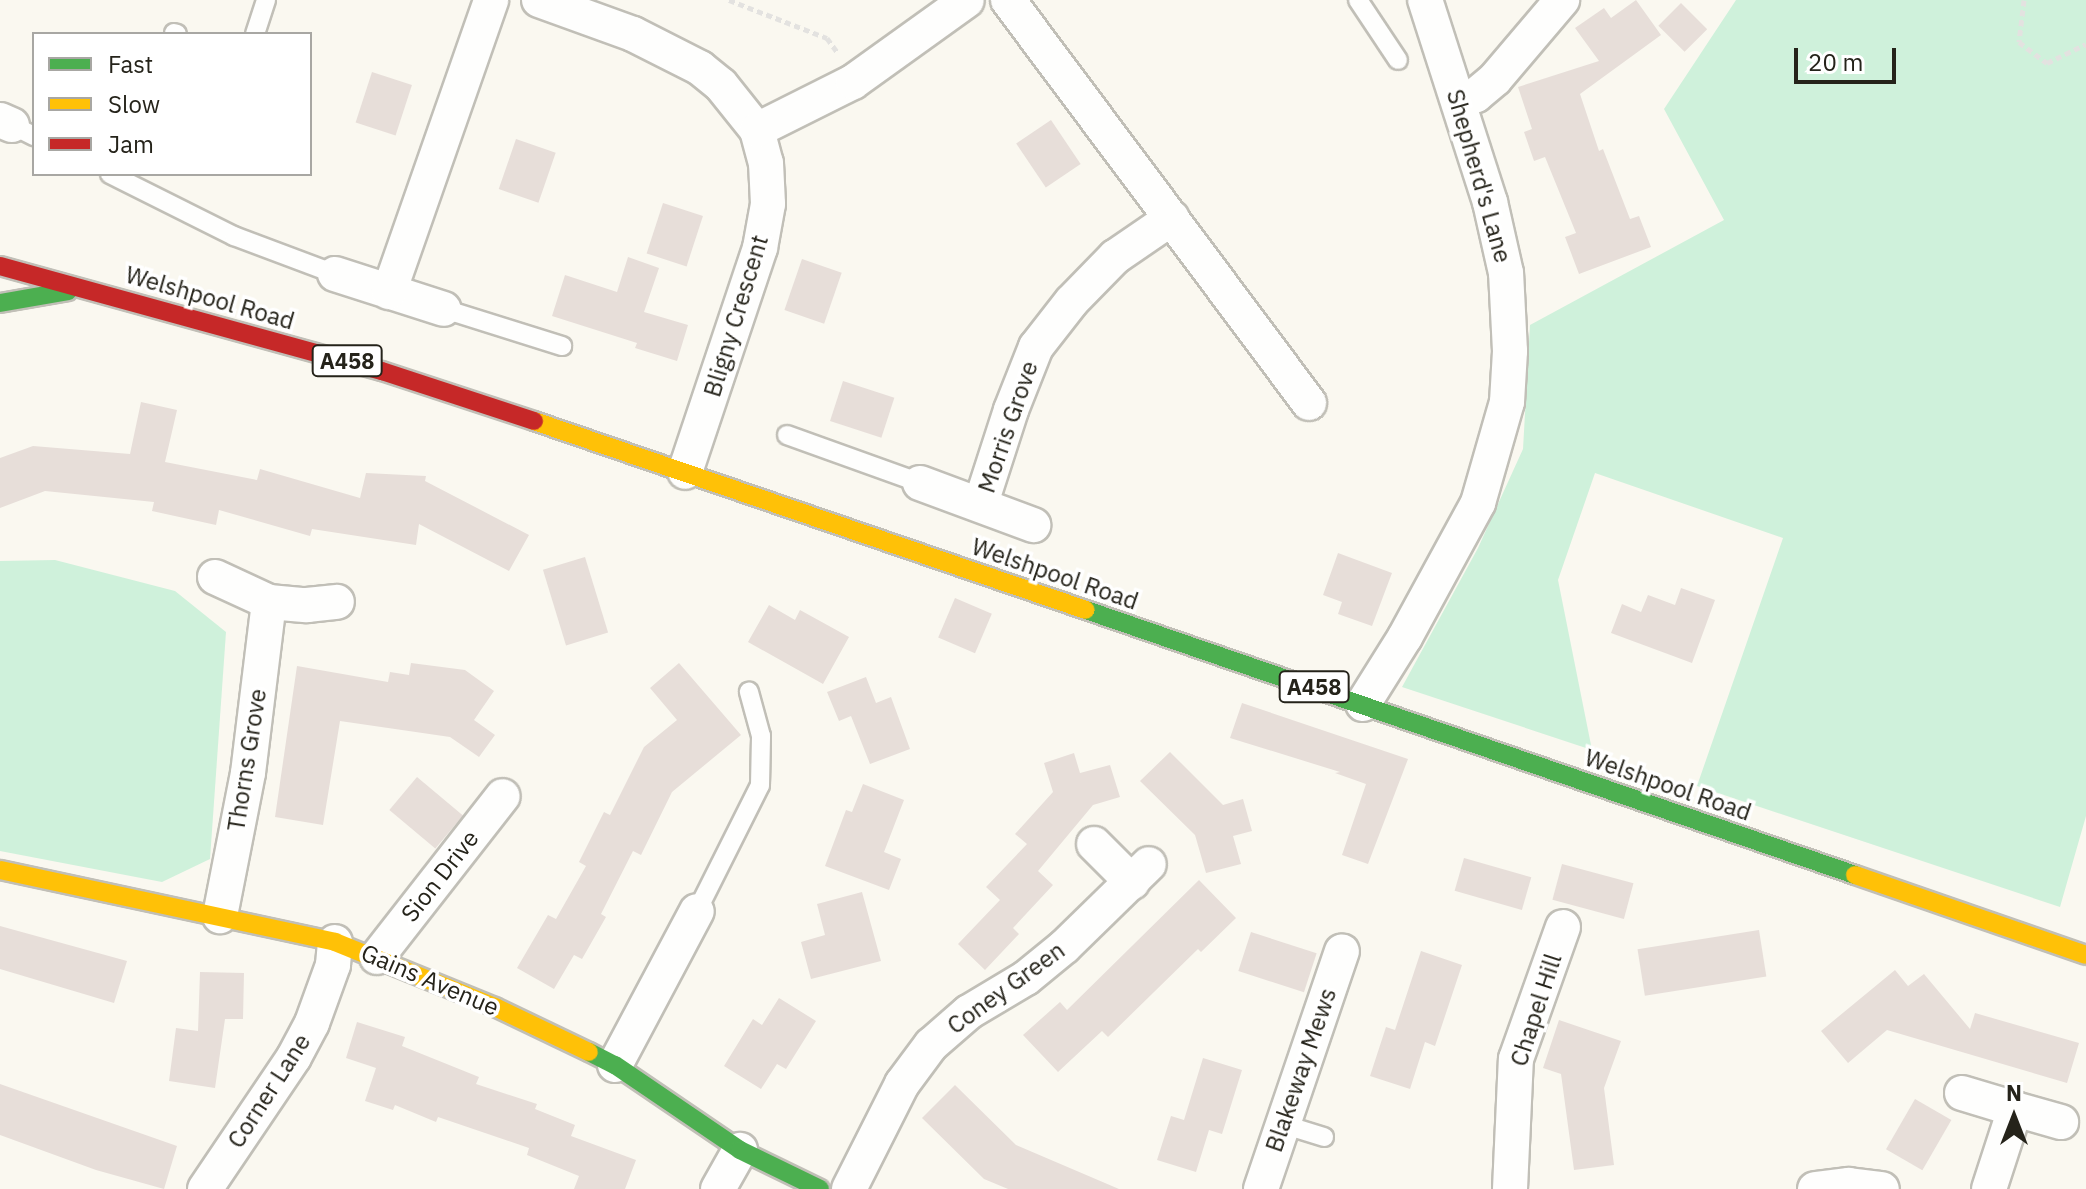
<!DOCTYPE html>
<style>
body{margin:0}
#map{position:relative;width:2086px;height:1189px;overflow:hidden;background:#faf8f0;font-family:"IBM Plex Sans",sans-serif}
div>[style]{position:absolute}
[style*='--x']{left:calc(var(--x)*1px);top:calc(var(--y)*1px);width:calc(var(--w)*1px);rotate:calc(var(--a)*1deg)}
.green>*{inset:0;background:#cff1db}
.building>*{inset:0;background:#e7ded9;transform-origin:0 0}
.path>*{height:5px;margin-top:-2.5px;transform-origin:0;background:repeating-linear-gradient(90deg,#e3e2e0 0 6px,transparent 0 10px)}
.roads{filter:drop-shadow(2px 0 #c1bfb7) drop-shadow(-2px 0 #c1bfb7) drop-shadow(0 2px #c1bfb7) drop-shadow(0 -2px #c1bfb7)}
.lane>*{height:18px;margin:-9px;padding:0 9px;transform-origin:9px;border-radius:9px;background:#fefefd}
.street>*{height:34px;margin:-17px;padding:0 17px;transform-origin:17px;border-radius:17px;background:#fefefd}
.fast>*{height:18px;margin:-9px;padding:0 9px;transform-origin:9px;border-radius:9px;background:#4caf50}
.slow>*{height:18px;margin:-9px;padding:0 9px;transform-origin:9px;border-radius:9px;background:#ffc107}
.jam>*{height:18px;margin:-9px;padding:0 9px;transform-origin:9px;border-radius:9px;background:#c62828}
span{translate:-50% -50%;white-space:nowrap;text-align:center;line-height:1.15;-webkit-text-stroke:7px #fff;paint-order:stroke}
.shield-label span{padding:2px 6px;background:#fff;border:2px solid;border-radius:6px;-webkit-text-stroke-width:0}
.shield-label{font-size:22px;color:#25231a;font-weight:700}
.street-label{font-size:24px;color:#25231a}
.legend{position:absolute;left:32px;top:32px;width:280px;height:144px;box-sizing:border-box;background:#fff;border:2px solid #a8a7a3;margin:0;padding:10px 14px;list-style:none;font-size:24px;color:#25231a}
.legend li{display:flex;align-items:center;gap:16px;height:40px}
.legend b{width:40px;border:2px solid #a8a7a3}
.north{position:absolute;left:1974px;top:1077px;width:80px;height:80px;-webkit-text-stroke:6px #fff;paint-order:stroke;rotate:0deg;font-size:22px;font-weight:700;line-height:32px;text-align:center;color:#25231a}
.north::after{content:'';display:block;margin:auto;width:28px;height:36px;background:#25231a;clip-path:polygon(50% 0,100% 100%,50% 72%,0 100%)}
.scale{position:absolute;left:1794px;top:48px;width:102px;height:36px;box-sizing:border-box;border:4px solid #25231a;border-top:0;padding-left:10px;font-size:24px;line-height:28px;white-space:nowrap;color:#25231a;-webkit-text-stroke:6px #fff;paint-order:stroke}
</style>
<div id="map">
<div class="green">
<i style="clip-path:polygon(1736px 0,2086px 0,2086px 816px,2060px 907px,1697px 786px,1783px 538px,1595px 473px,1558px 580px,1592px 750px,1402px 687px,1478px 548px,1523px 449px,1530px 325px,1724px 220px,1664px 109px)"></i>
<i style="clip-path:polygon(55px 560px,175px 591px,226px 632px,210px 859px,162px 882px,0 851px,0 561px)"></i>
</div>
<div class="building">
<i style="clip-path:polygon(1636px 0,1661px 35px,1580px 94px,1599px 151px,1603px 149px,1630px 219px,1639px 216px,1651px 247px,1579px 274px,1565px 237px,1576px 233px,1545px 157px,1534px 161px,1524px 132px,1532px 129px,1518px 87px,1599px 61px,1575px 28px,1604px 8px,1611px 18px)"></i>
<i style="left:1681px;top:3px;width:37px;height:32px;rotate:45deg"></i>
<i style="left:372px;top:72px;width:42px;height:53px;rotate:18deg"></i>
<i style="left:1051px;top:120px;width:53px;height:42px;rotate:56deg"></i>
<i style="left:516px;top:139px;width:42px;height:53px;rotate:19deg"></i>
<i style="left:663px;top:203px;width:42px;height:53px;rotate:18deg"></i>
<i style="clip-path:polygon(628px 257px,659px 268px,644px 312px,688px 325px,677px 361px,635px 348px,637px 343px,552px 316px,565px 275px,617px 292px)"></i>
<i style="left:802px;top:259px;width:42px;height:54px;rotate:19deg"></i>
<i style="left:843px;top:381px;width:54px;height:42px;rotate:18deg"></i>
<i style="clip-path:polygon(141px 402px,177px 410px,165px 462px,257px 480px,260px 469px,360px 498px,366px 473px,426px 476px,425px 481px,529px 535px,509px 571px,419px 524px,416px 545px,312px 529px,310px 536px,219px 510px,216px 525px,152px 511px,154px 502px,45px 491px,0 508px,0 458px,33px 446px,130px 454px)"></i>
<i style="clip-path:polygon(1338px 553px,1392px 573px,1372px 626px,1338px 614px,1342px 602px,1323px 595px)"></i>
<i style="left:585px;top:557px;width:79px;height:44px;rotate:73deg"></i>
<i style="clip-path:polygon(1681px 588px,1715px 600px,1692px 663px,1611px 633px,1622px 604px,1641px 612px,1648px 595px,1675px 605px)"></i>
<i style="left:955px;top:598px;width:40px;height:43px;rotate:23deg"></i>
<i style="clip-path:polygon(769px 605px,795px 620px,800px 610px,849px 637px,823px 684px,748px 642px)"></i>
<i style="clip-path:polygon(411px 663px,465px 670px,494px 691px,474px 720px,495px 735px,479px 757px,450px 737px,340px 721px,323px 825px,275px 817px,297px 666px,388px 682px,390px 672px,409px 675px)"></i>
<i style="clip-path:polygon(679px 663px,741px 735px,672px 792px,641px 855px,633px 851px,601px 914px,606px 917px,582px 959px,574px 955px,554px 989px,517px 968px,548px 915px,556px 919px,586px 866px,579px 862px,604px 812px,610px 815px,644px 747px,677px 720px,650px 688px)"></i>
<i style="clip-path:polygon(866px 677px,876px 703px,891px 697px,910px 749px,870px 764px,851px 716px,839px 721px,827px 692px)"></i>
<i style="clip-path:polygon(1242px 703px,1408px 759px,1368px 864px,1342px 855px,1366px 784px,1335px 773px,1340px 772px,1230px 738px)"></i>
<i style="clip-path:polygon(1170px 752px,1223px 805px,1243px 799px,1252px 831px,1233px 836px,1241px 864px,1206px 873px,1195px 835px,1140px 781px)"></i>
<i style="clip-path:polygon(1074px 753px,1080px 773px,1110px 765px,1120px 797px,1093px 805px,1038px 871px,1053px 885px,1013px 928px,1019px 934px,985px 970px,958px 944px,1000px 900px,986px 887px,1027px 844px,1015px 834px,1053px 792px,1044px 763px)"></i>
<i style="left:417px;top:777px;width:60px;height:43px;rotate:40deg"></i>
<i style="clip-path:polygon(863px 784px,904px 800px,884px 852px,901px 859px,889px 890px,825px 866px,846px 810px,852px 812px)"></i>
<i style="left:1464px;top:858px;width:70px;height:34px;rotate:16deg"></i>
<i style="left:1562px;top:864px;width:74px;height:37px;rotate:15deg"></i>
<i style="clip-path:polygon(1199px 880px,1236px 918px,1201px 952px,1198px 949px,1108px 1037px,1102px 1031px,1058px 1072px,1023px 1035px,1060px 1002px,1067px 1010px)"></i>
<i style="clip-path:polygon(862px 892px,881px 961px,811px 979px,801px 942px,825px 935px,817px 904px)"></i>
<i style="clip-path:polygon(0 926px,127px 961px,114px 1003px,0 969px)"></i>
<i style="left:1759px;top:930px;width:47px;height:123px;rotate:81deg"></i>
<i style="left:1251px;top:932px;width:69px;height:41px;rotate:18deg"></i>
<i style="clip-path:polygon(1421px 951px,1462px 965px,1435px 1046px,1425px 1042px,1410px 1089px,1370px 1076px,1386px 1027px,1395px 1030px)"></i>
<i style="clip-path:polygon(1895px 970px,1908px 986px,1924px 974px,1970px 1029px,1975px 1013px,2079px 1043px,2067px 1083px,1887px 1030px,1848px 1063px,1821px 1031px)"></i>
<i style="clip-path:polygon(200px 972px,244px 973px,243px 1019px,225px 1019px,215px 1088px,169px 1081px,176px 1028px,198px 1031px)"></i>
<i style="clip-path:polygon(779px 998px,816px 1021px,786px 1069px,777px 1064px,761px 1089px,724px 1066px,753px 1019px,762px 1025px)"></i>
<i style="clip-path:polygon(1559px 1020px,1621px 1041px,1604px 1088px,1614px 1165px,1574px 1170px,1561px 1074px,1543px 1068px)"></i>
<i style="clip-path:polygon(357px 1022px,405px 1037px,402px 1046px,479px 1077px,476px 1084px,537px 1104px,535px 1109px,575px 1125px,571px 1136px,636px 1160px,625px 1189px,574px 1189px,579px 1176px,527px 1155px,529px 1148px,438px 1117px,436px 1122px,395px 1105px,393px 1110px,365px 1101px,376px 1068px,346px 1058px)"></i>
<i style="clip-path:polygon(1203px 1058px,1242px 1070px,1222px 1134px,1209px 1130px,1196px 1172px,1157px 1160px,1171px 1116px,1184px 1120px)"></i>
<i style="clip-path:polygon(0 1084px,177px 1146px,164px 1189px,96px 1170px,0 1135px)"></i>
<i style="clip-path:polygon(955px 1085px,1016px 1145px,1119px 1189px,1008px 1189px,984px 1179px,922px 1118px)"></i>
<i style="left:1915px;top:1099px;width:42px;height:58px;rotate:30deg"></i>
</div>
<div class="path">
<i style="--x:729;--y:0;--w:105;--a:21.2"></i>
<i style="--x:827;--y:38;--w:17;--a:54"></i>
<i style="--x:2024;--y:0;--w:42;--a:96.8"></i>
<i style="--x:2019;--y:42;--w:35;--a:37"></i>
<i style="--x:2047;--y:63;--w:43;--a:-26"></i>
</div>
<div class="roads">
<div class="lane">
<i style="--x:1358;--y:0;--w:72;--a:56.3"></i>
<i style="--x:174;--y:33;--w:3;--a:18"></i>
<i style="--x:255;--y:34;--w:36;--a:-72"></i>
<i style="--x:12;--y:125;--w:25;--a:27"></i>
<i style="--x:110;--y:174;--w:139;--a:26.6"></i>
<i style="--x:234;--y:236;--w:108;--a:20.6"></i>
<i style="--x:444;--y:309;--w:124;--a:17.4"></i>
<i style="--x:787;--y:435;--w:141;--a:19.8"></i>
<i style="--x:697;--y:911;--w:141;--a:-63.4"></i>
<i style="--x:760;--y:785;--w:49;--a:-88.8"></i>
<i style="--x:761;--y:736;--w:46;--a:-105.3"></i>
<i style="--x:1282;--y:1124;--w:44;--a:17.2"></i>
</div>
<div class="street">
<i style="--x:539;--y:0;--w:100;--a:19.9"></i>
<i style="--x:633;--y:34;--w:75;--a:26.9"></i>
<i style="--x:700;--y:68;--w:27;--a:39"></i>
<i style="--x:721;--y:85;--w:58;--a:51.3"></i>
<i style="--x:757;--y:130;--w:34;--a:75"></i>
<i style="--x:766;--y:163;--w:41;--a:87.2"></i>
<i style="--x:768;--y:204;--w:45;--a:100.3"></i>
<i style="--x:760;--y:248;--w:236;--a:108.5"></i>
<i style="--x:1008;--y:0;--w:503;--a:53.24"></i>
<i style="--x:1459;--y:101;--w:18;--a:-19"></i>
<i style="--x:1476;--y:95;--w:25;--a:-40"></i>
<i style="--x:1495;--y:79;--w:104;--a:-49.7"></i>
<i style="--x:0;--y:120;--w:13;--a:23"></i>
<i style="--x:757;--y:130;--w:107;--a:-26.6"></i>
<i style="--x:853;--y:82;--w:140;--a:-35.7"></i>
<i style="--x:335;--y:274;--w:114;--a:17.8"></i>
<i style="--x:389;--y:292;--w:309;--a:-70.7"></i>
<i style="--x:920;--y:483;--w:121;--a:20.4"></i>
<i style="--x:981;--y:503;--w:98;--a:-72.1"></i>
<i style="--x:1011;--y:410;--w:68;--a:-68.4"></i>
<i style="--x:1036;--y:347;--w:58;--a:-52"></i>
<i style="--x:1072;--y:301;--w:62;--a:-45.7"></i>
<i style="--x:1115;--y:257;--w:69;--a:-34.4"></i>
<i style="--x:215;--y:577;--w:60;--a:24.8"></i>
<i style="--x:269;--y:602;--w:172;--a:97"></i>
<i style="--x:248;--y:773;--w:146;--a:101.1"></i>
<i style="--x:269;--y:602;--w:38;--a:5"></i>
<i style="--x:307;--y:605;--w:30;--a:-6"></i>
<i style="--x:1363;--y:704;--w:79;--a:-57.9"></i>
<i style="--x:1405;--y:637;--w:153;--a:-61.4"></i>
<i style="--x:1478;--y:503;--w:105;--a:-74"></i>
<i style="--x:1507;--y:402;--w:51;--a:-86.6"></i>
<i style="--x:1510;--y:351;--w:78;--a:-92.9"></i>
<i style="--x:1506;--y:273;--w:73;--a:-102.7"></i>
<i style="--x:1490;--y:202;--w:212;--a:-107.8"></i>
<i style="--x:1094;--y:844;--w:54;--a:45"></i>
<i style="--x:377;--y:957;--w:204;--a:-52"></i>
<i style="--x:615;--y:1065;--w:174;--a:-62"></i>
<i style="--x:1962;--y:1093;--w:55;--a:16.8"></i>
<i style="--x:2015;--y:1109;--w:84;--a:108"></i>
<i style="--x:2015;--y:1109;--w:48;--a:15.8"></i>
<i style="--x:205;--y:1189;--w:159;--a:-56"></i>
<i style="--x:294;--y:1057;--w:38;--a:-62"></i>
<i style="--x:312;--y:1023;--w:62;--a:-70.1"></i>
<i style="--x:333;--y:965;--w:23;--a:-85"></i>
<i style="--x:718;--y:1189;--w:45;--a:-60.6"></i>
<i style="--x:849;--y:1189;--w:118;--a:-63.2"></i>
<i style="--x:902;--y:1084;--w:49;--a:-53.4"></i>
<i style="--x:931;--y:1045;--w:50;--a:-41"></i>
<i style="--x:969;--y:1012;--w:66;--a:-30.8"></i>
<i style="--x:1026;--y:978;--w:50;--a:-39.4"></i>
<i style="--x:1065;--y:946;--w:117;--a:-44.3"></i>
<i style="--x:1261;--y:1189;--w:251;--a:-71.2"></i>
<i style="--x:1510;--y:1189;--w:130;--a:-87.4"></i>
<i style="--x:1516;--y:1059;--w:140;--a:-70.4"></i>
<i style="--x:1815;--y:1189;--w:34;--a:-7"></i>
<i style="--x:1849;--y:1185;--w:33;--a:7"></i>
</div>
<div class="fast">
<i style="--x:0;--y:303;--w:69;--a:-10"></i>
<i style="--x:1086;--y:610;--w:813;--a:19.01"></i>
<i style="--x:589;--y:1052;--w:29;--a:27"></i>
<i style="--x:615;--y:1065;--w:151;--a:34.2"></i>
<i style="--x:740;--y:1150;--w:89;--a:26"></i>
</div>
<div class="slow">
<i style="--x:534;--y:421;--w:583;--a:18.9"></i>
<i style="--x:0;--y:870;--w:343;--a:12.1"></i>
<i style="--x:335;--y:942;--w:173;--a:22.1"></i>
<i style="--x:495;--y:1007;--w:104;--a:25.6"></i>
<i style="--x:1855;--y:875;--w:244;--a:19.1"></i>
</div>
<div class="jam">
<i style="--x:0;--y:266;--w:396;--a:15.4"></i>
<i style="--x:382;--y:371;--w:160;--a:18.2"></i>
</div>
</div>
<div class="shield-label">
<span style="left:347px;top:361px">A458</span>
<span style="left:1314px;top:687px">A458</span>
</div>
<div class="street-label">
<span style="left:1479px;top:176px;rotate:74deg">Shepherd's Lane</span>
<span style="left:210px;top:298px;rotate:16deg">Welshpool Road</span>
<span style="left:736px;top:316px;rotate:-73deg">Bligny Crescent</span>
<span style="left:1008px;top:427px;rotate:-71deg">Morris Grove</span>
<span style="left:1055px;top:574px;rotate:19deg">Welshpool Road</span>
<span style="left:247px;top:760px;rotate:-81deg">Thorns Grove</span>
<span style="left:1668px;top:785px;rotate:19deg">Welshpool Road</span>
<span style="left:440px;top:876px;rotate:-52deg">Sion Drive</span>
<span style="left:430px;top:980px;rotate:23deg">Gains Avenue</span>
<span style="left:1006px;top:988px;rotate:-36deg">Coney Green</span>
<span style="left:1536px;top:1010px;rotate:-72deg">Chapel Hill</span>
<span style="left:1301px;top:1070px;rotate:-71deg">Blakeway Mews</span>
<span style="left:269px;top:1091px;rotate:-57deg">Corner Lane</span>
</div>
<ul class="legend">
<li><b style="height:10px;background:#4caf50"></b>Fast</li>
<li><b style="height:10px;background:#ffc107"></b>Slow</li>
<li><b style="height:10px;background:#c62828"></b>Jam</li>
</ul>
<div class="north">N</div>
<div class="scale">20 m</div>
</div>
